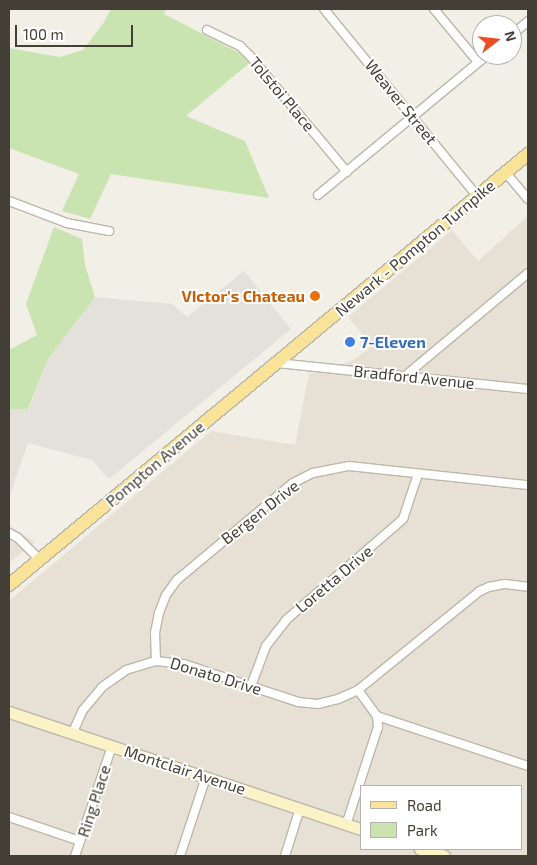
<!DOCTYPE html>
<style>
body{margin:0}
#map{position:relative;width:537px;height:865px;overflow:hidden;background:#f2efe6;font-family:"Exo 2",sans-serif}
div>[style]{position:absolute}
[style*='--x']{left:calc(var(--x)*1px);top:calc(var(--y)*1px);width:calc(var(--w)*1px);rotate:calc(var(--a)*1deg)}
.residential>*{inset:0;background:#e6e1d4}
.industrial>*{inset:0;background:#e4e1db}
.green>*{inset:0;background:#cae4b1}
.roads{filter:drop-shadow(1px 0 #bdb7a9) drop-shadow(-1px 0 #bdb7a9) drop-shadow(0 1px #bdb7a9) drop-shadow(0 -1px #bdb7a9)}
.street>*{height:8px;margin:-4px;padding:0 4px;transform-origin:4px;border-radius:4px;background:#fff}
.secondary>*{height:11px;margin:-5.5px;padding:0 5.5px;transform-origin:5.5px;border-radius:5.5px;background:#fbf2c7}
.primary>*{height:12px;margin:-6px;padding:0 6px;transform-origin:6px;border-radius:6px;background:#f8e399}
.dots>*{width:14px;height:14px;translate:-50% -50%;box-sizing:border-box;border:2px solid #fff;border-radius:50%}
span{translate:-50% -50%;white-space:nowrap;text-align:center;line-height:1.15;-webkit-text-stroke:4px #fff;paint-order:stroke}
.street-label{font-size:16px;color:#443f36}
.food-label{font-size:16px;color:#c56008;font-weight:700}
.right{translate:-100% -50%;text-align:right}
.shop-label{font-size:16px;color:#366cbe;font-weight:700}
.left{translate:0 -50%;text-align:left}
.frame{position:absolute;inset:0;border:10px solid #443f36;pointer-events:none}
.legend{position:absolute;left:360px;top:785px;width:162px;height:65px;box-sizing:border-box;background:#fff;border:1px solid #b4b2af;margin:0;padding:6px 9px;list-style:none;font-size:15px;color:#443f36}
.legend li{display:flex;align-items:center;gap:10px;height:25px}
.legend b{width:25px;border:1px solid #b4b2af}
.north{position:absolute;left:472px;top:15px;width:50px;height:50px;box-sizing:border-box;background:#fff;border:1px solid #b4b2af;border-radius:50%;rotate:74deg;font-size:14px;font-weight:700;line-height:20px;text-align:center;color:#443f36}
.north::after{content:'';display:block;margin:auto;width:18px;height:22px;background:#ed4d22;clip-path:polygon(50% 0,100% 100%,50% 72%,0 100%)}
.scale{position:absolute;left:15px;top:25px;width:118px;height:22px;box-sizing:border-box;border:2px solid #443f36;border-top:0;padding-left:6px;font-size:15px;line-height:18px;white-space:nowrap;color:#443f36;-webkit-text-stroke:4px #fff;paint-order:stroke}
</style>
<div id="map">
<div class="residential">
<i style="clip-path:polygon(evenodd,528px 216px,528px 856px,9px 856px,9px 601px,211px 431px,295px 445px,309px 374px,354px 360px,372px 346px,348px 317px,452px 230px,478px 261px,528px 216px,361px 786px,521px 786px,521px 849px,361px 849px,361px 786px)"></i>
<i style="clip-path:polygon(9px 525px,35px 542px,9px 563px)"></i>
</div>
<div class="industrial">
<i style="clip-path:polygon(244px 271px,291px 329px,109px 479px,92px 460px,28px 443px,9px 498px,9px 410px,29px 409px,48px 359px,95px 297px,172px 304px,187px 317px)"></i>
</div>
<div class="green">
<i style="clip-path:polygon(111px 9px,166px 9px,164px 14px,253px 60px,186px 116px,245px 141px,269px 198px,111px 174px,90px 219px,62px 211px,79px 174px,9px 148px,9px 48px,60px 57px,83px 50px,104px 22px)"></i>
<i style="clip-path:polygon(54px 227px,82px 239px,85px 265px,95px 297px,48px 359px,28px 409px,9px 410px,9px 350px,37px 335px,26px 304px)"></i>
</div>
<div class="roads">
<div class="street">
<i style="--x:324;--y:9;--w:242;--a:50.7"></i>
<i style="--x:434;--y:9;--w:69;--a:50.3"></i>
<i style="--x:207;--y:30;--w:37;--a:26"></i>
<i style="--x:240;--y:46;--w:14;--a:45"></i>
<i style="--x:250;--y:56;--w:151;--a:50.1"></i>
<i style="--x:512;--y:35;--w:21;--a:-41"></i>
<i style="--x:506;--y:173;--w:34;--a:50"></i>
<i style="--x:318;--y:195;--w:219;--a:-39.6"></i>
<i style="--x:9;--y:201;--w:62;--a:20.8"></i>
<i style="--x:67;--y:223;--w:43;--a:10.8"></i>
<i style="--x:277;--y:363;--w:252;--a:5.9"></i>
<i style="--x:405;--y:376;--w:160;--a:-39.9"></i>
<i style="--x:9;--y:533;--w:10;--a:29"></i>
<i style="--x:18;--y:538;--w:31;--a:45"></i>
<i style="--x:156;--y:661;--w:28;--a:-92"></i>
<i style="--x:155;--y:633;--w:20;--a:-79"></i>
<i style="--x:159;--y:613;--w:19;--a:-69"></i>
<i style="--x:166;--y:595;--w:19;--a:-54"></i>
<i style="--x:177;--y:580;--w:151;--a:-39.9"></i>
<i style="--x:293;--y:483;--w:22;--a:-27"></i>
<i style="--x:313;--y:473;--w:37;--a:-11"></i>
<i style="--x:349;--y:466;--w:180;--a:6.1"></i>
<i style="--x:251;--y:686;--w:43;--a:-69.4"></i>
<i style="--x:266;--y:646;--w:33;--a:-52"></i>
<i style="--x:286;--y:620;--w:155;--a:-40.8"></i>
<i style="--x:403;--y:519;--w:47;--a:-71.6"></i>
<i style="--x:358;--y:690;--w:32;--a:54"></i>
<i style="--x:377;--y:716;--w:159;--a:18.3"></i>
<i style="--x:73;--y:732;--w:24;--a:-66"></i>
<i style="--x:83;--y:710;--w:30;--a:-50"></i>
<i style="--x:102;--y:687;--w:29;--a:-35"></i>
<i style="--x:126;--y:670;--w:31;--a:-17"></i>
<i style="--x:156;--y:661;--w:28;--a:6"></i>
<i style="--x:184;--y:664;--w:120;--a:18.4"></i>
<i style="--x:298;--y:702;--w:20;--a:6"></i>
<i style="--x:318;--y:704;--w:21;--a:-14"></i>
<i style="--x:338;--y:699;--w:22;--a:-24"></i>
<i style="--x:358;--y:690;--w:157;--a:-39.1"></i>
<i style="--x:480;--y:591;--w:10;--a:-24"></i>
<i style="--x:489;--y:587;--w:16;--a:-11"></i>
<i style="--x:505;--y:584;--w:23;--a:7"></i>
<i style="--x:9;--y:817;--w:75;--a:18.7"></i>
<i style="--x:346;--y:825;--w:103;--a:-71.9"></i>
<i style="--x:378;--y:727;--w:11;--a:-95"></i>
<i style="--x:75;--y:856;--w:116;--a:-71.4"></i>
<i style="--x:180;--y:856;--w:83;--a:-71.8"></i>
<i style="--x:285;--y:856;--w:50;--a:-72.6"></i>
</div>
<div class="secondary">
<i style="--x:9;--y:712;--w:371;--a:18.4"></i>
<i style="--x:420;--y:849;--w:25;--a:16"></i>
</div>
<div class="primary">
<i style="--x:9;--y:585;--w:675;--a:-39.71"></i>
</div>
</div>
<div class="dots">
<i style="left:315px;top:296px;background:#e8710a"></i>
<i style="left:350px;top:342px;background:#3f7fe0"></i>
</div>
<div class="street-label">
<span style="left:282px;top:94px;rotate:50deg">Tolstoi Place</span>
<span style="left:401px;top:102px;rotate:51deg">Weaver Street</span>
<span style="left:415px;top:248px;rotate:-40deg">Newark - Pompton Turnpike</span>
<span style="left:414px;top:377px;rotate:6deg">Bradford Avenue</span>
<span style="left:155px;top:464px;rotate:-40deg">Pompton Avenue</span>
<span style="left:260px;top:512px;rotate:-38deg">Bergen Drive</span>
<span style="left:334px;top:579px;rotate:-40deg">Loretta Drive</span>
<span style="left:216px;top:676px;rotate:17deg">Donato Drive</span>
<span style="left:185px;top:770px;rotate:18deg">Montclair Avenue</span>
<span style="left:94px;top:801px;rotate:-72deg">Ring Place</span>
</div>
<div class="food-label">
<span class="right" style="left:305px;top:296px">VIctor's Chateau</span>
</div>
<div class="shop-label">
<span class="left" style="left:360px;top:342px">7-Eleven</span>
</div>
<div class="frame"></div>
<ul class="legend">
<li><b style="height:6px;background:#f8e399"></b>Road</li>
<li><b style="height:14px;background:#cae4b1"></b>Park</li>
</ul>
<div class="north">N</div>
<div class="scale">100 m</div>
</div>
